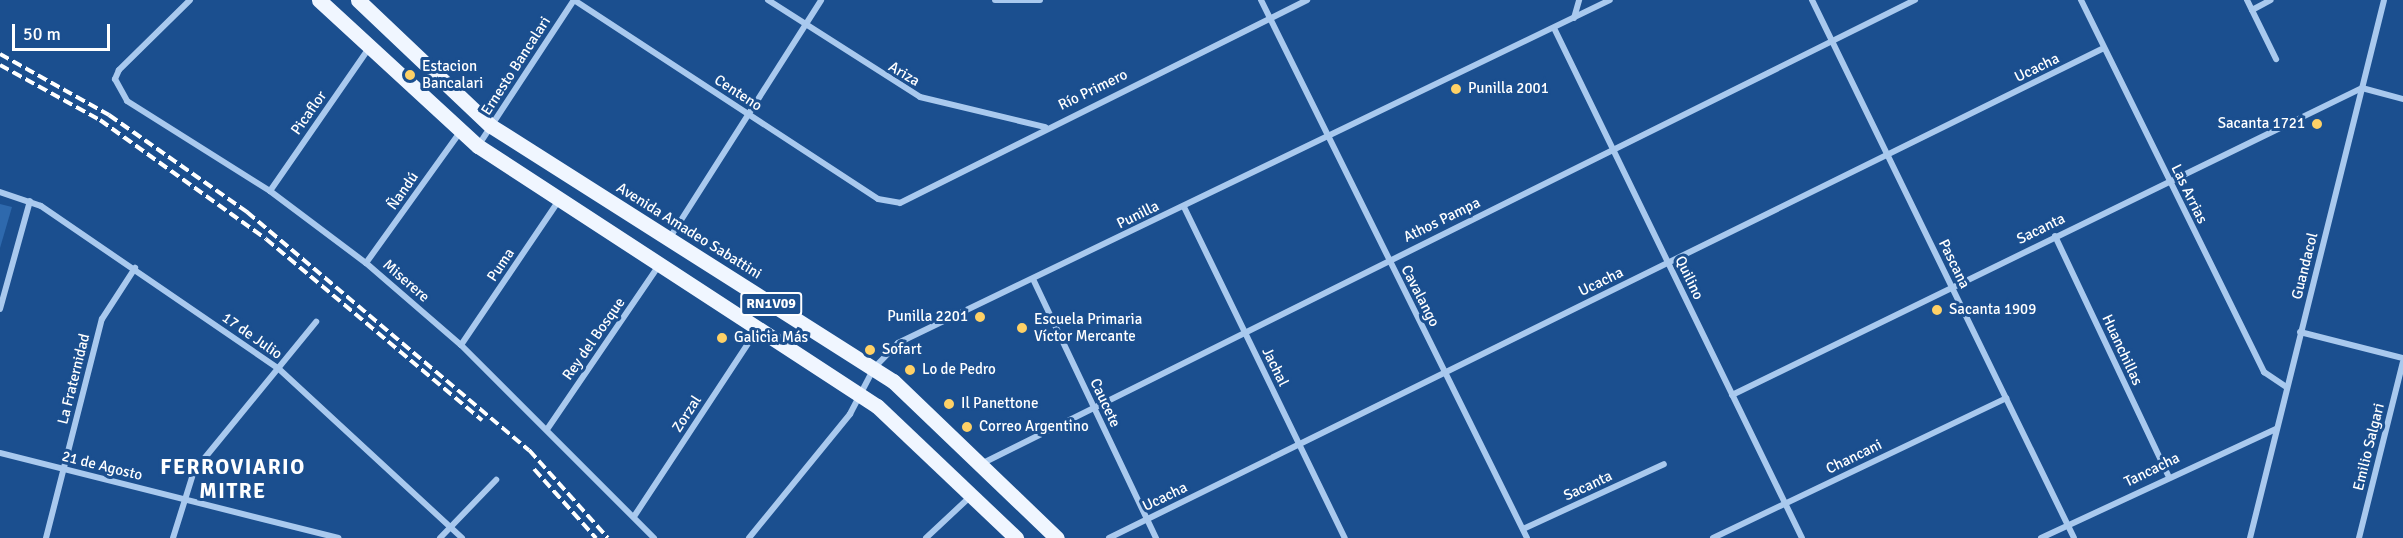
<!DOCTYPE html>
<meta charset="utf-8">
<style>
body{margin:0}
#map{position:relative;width:2403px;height:538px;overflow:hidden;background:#1b4f8f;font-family:Signika,sans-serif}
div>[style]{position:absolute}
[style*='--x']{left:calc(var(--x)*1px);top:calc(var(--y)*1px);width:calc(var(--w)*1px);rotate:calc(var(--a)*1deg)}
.green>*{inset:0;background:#2e69ad}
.minor>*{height:6px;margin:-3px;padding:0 3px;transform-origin:3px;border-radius:3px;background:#a9c9ee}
.primary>*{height:15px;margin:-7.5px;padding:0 7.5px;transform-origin:7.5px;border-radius:7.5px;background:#f0f6ff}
.rail>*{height:4px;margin-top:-2px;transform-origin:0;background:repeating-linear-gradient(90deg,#fff 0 10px,transparent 0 14.5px)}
.dots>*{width:16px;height:16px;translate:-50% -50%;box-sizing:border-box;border:3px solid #1b4f8f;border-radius:50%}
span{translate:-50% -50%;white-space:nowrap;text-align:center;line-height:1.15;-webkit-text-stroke:6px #1b4f8f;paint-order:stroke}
.shield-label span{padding:2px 4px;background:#1b4f8f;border:2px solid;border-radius:4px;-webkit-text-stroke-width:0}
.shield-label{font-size:14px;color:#fff;font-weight:700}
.poi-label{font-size:15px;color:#fff}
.left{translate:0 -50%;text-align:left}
.right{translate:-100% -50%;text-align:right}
.street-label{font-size:15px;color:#fff}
.district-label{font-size:21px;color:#fff;font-weight:700;letter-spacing:1.5px}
.scale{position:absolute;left:12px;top:24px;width:98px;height:27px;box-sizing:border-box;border:3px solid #fff;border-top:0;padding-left:8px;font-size:18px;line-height:21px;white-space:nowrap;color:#fff;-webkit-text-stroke:4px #1b4f8f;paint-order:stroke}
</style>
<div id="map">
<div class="green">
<i style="clip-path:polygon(0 204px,12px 207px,0 248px)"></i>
</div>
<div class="minor">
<i style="--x:190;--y:0;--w:100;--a:135.4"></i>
<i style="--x:119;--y:70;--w:10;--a:114"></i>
<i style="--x:115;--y:79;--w:25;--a:61"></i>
<i style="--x:127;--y:101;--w:169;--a:32.2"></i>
<i style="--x:270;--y:191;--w:120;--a:36.9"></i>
<i style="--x:366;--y:263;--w:125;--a:40.8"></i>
<i style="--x:461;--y:345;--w:273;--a:45"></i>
<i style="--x:768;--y:0;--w:180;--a:32.5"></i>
<i style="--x:920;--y:97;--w:129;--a:13.5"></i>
<i style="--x:995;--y:0;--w:45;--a:0"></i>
<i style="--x:1261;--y:0;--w:600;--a:63.69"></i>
<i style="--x:1812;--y:0;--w:598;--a:64.03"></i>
<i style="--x:2081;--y:0;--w:415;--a:63.8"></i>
<i style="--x:2264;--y:372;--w:27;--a:34"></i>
<i style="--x:2247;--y:0;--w:66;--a:63.8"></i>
<i style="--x:2252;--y:10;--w:21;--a:-28"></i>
<i style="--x:1574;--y:18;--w:19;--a:-74"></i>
<i style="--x:1554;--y:28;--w:567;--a:64.07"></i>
<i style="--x:2362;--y:88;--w:42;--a:15"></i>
<i style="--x:478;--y:146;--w:175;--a:-56.7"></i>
<i style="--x:574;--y:0;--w:363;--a:33.2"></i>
<i style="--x:878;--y:199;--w:22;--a:10"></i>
<i style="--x:900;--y:203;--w:455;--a:-26.5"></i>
<i style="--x:270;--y:191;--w:174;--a:-55.3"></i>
<i style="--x:0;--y:192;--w:43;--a:18.9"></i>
<i style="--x:41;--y:206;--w:288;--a:34.4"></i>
<i style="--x:279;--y:369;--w:249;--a:42.7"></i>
<i style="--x:1184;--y:207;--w:368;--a:64.1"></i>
<i style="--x:2055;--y:236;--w:264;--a:64.7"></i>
<i style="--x:669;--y:239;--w:283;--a:-57.5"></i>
<i style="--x:366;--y:263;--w:161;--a:-54.3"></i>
<i style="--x:1033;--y:279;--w:287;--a:64.6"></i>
<i style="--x:0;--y:309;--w:112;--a:-74.5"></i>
<i style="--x:2300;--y:332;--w:106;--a:14.2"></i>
<i style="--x:461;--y:345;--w:176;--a:-55.9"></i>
<i style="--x:1732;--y:395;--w:701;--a:-25.98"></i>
<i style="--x:548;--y:428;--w:197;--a:-55.7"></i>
<i style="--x:0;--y:453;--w:349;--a:14.1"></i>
<i style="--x:981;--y:464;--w:1043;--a:-26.42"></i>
<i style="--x:635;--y:515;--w:222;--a:-56.6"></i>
<i style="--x:1523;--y:529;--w:155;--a:-24.7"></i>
<i style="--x:46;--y:538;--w:226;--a:-75.7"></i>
<i style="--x:102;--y:319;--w:61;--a:-57.1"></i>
<i style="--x:173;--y:538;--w:70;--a:-72.6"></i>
<i style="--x:194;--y:471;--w:193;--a:-50.7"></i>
<i style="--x:440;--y:538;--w:81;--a:-46"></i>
<i style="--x:749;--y:538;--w:160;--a:-50.8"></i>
<i style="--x:850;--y:414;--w:52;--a:-62.4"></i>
<i style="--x:874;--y:368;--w:35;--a:-46"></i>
<i style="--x:898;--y:343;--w:790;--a:-25.72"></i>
<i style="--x:926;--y:538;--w:63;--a:-43.1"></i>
<i style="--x:1109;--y:538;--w:1109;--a:-26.22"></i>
<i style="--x:1713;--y:538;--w:325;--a:-25.5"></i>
<i style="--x:2041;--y:538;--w:259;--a:-24.9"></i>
<i style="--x:2250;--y:538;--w:554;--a:-76.01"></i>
<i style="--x:2359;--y:538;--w:181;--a:-76"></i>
</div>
<div class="primary">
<i style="--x:319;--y:0;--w:216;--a:42.6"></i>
<i style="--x:478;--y:146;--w:476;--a:33.1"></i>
<i style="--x:877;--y:406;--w:192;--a:43.5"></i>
<i style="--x:358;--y:0;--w:183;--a:43.5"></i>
<i style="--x:491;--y:126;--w:476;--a:32.4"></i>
<i style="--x:893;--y:381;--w:227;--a:43.8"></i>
</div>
<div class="rail">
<i style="--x:0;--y:54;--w:125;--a:29.2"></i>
<i style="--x:109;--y:115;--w:169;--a:35.1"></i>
<i style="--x:247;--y:212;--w:369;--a:40.2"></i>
<i style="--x:529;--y:450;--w:118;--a:48.1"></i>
<i style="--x:0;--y:65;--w:114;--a:28.8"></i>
<i style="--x:100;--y:120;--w:204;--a:35.6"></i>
<i style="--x:266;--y:239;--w:282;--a:40"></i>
<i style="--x:534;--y:469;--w:93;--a:48.1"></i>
</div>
<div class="dots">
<i style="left:410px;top:75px;background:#ffd166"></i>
<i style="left:1456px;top:89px;background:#ffd166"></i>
<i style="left:2317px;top:124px;background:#ffd166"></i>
<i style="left:1937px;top:310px;background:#ffd166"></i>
<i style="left:980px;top:317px;background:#ffd166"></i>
<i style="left:1022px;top:328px;background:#ffd166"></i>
<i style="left:722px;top:338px;background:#ffd166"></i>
<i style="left:870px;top:350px;background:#ffd166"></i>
<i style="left:910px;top:370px;background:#ffd166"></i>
<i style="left:949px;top:404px;background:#ffd166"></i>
<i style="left:967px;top:427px;background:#ffd166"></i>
</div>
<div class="shield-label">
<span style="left:771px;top:304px">RN1V09</span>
</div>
<div class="poi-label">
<span class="left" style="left:422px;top:75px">Estacion<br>Bancalari</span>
<span class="left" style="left:1468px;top:89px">Punilla 2001</span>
<span class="right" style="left:2305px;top:124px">Sacanta 1721</span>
<span class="left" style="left:1949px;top:310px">Sacanta 1909</span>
<span class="right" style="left:968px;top:317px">Punilla 2201</span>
<span class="left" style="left:1034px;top:328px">Escuela Primaria<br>Víctor Mercante</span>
<span class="left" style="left:734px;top:338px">Galicia Más</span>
<span class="left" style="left:882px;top:350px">Sofart</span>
<span class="left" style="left:922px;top:370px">Lo de Pedro</span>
<span class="left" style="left:961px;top:404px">Il Panettone</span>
<span class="left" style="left:979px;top:427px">Correo Argentino</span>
</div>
<div class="street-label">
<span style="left:516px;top:66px;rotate:-57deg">Ernesto Bancalari</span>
<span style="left:2037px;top:68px;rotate:-26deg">Ucacha</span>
<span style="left:904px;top:74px;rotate:31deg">Ariza</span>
<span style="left:1093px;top:90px;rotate:-26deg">Río Primero</span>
<span style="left:738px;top:93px;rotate:33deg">Centeno</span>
<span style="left:309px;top:113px;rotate:-55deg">Picaflor</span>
<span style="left:403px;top:191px;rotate:-55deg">Ñandú</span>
<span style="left:2189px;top:194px;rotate:64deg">Las Arrias</span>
<span style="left:1138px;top:215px;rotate:-26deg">Punilla</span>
<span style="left:1442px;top:220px;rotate:-26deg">Athos Pampa</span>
<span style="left:2041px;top:229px;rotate:-26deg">Sacanta</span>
<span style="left:689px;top:231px;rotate:32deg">Avenida Amadeo Sabattini</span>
<span style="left:1954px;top:264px;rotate:64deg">Pascana</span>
<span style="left:501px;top:265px;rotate:-56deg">Puma</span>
<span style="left:2305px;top:266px;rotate:-76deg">Guandacol</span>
<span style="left:1689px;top:278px;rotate:64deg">Quilino</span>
<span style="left:406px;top:281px;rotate:41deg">Miserere</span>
<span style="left:1601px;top:282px;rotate:-26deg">Ucacha</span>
<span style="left:1420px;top:296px;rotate:63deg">Cavalango</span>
<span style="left:252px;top:336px;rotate:35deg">17 de Julio</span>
<span style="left:594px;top:339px;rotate:-55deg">Rey del Bosque</span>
<span style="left:2122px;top:350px;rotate:65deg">Huanchillas</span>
<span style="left:1275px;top:367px;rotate:64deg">Jachal</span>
<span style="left:74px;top:379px;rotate:-76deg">La Fraternidad</span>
<span style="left:1105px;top:403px;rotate:65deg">Caucete</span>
<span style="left:687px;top:414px;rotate:-57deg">Zorzal</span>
<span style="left:2369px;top:447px;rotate:-76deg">Emilio Salgari</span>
<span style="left:1854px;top:457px;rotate:-26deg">Chancani</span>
<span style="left:102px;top:466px;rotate:14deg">21 de Agosto</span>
<span style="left:2152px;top:470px;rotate:-26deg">Tancacha</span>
<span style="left:1588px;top:486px;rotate:-25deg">Sacanta</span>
<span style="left:1165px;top:497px;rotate:-26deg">Ucacha</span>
</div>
<div class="district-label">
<span style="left:233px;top:479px">FERROVIARIO<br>MITRE</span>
</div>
<div class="scale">50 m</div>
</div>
